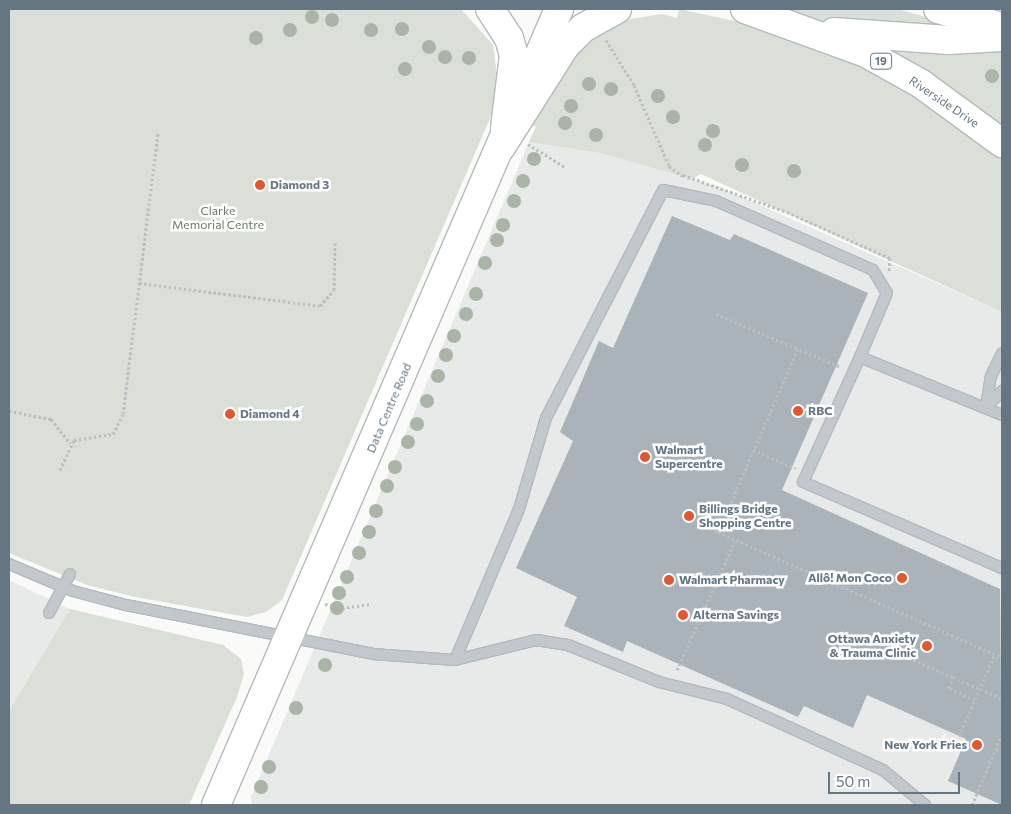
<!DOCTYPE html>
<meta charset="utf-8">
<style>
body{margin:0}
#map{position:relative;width:1011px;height:814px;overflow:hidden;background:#fafaf8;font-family:Commissioner,sans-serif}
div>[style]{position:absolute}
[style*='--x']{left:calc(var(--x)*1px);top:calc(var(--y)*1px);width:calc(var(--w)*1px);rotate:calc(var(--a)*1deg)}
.built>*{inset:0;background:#e8e9e9}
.green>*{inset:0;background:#dadfd7}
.building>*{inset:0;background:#aab3b9}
.path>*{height:3px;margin-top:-1.5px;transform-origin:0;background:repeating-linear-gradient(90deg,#bbbfc2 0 2.5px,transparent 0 5px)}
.roads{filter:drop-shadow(1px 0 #b3babf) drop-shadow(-1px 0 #b3babf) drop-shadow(0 1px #b3babf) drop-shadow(0 -1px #b3babf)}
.lane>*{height:10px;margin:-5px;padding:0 5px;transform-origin:5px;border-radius:5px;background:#c3c8cc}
.secondary>*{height:28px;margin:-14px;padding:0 14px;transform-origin:14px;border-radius:14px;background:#fff}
.primary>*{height:28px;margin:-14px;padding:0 14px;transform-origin:14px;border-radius:14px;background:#fff}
.trees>*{width:14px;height:14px;margin:-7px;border-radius:50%;background:#aab4a7}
.dots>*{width:14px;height:14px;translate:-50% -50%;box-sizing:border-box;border:2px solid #fff;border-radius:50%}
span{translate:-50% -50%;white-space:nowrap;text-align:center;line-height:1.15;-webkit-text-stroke:5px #fff;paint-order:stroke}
.shield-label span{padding:1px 4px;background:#fff;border:1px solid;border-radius:4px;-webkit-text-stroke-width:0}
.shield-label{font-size:11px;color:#657683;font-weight:700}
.street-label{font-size:12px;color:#657683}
.poi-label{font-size:12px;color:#657683;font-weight:700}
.left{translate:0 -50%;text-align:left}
.right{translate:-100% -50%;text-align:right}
.park-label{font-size:12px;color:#687a64}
.frame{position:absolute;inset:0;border:10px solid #657683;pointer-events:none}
.scale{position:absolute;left:828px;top:772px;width:132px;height:22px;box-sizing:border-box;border:2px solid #657683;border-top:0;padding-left:6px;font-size:15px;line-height:18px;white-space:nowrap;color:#657683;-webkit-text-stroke:4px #fff;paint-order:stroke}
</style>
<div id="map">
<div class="built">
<i style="clip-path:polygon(529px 142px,600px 153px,717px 186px,1002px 312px,1002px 805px,252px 805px,251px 797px)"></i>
<i style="clip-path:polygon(9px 580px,70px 609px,9px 711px)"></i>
</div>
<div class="green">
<i style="clip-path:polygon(9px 9px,461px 9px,493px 45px,499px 90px,491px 116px,282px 600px,266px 612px,247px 617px,135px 597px,87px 585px,9px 553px)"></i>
<i style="clip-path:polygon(679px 9px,771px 29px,853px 61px,898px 84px,1002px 158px,1002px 312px,701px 174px,692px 179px,600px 153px,529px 142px,536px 127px,531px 124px,575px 45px,631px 19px,662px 14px,677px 18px)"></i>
<i style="clip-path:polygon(782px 9px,897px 9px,1002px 38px,1002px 130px)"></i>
<i style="clip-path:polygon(70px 609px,223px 645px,241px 659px,244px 674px,237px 697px,189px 805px,9px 805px,9px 711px)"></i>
</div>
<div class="building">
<i style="clip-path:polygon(672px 216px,730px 240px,734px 234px,868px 293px,782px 490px,1000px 589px,1002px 805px,948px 781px,966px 739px,867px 695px,853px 728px,804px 706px,798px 717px,627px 641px,623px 652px,564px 626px,577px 597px,516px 568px,573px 441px,560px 432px,599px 341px,613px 348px)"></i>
</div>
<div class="path">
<i style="--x:606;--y:40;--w:53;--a:58.1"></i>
<i style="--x:634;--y:85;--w:88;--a:66.6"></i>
<i style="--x:669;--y:166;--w:17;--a:36"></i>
<i style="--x:528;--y:144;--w:44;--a:31.9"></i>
<i style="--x:683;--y:175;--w:110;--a:19.6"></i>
<i style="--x:787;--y:212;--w:113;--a:24.1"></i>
<i style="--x:890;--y:258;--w:13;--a:94"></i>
<i style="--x:139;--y:283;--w:182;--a:7.2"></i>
<i style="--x:320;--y:306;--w:21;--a:-49"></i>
<i style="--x:334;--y:290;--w:47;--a:-88.8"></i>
<i style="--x:716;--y:314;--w:89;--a:23.1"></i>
<i style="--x:839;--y:366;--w:44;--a:-157.5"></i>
<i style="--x:798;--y:349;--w:200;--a:113.6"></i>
<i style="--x:718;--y:532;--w:310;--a:23.8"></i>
<i style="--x:9;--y:411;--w:43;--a:10.8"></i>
<i style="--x:51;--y:419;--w:31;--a:52"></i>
<i style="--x:753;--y:450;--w:46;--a:23.2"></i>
<i style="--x:60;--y:470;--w:33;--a:-65"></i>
<i style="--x:74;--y:440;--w:39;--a:-9"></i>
<i style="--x:113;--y:434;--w:22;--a:-63"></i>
<i style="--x:123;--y:414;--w:284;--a:-82.9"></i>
<i style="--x:710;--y:529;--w:9;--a:21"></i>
<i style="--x:325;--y:604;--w:17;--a:13"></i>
<i style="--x:342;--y:608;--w:30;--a:-8"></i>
<i style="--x:909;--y:658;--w:48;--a:23.4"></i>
<i style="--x:677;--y:670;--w:141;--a:-65.8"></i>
<i style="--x:975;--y:700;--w:29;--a:-155"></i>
<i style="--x:949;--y:688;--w:12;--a:-70"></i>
<i style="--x:953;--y:677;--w:54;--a:24.2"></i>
<i style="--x:959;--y:736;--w:90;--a:-66.3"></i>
<i style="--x:996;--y:750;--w:7;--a:27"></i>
<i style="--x:972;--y:805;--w:77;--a:-67.1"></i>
</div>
<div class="roads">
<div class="lane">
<i style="--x:860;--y:357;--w:137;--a:114.5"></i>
<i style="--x:803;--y:482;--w:217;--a:23.4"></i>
<i style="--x:986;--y:407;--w:31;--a:-81"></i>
<i style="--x:991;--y:376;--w:25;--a:-64"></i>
<i style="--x:986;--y:407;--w:23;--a:-45"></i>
<i style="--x:9;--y:564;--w:69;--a:22.9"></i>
<i style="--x:73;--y:591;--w:55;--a:14.8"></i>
<i style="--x:126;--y:605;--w:252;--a:11.2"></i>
<i style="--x:373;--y:654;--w:82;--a:4.2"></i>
<i style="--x:455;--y:660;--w:83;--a:-13.9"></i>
<i style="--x:536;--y:640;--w:32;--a:9"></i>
<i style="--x:568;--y:645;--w:98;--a:22.1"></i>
<i style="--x:659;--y:682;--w:70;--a:14"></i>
<i style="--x:727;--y:699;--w:171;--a:24.5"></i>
<i style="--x:883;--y:770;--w:55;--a:39.8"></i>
<i style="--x:49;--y:613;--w:44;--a:-61.7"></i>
<i style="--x:455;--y:660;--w:164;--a:-67"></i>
<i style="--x:519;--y:509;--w:95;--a:-73.5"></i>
<i style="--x:546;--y:418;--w:256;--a:-62.8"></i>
<i style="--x:663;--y:190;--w:54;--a:11.7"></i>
<i style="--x:716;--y:201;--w:171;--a:23.7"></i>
<i style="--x:873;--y:270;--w:27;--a:59"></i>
<i style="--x:887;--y:293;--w:69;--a:112.9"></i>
<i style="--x:860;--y:357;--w:153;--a:22.2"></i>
</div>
<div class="secondary">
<i style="--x:216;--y:805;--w:867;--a:-66.69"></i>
</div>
<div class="primary">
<i style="--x:490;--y:9;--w:35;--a:57"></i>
<i style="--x:509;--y:38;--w:18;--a:74"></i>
<i style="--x:514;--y:55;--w:73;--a:97.1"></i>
<i style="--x:745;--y:9;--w:129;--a:20"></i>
<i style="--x:866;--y:53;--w:62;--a:29.1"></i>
<i style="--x:920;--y:83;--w:102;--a:36.2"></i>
<i style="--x:938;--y:9;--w:66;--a:15.7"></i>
<i style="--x:834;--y:32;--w:115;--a:4"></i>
<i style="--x:949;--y:40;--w:53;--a:-3.2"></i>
<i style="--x:501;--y:147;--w:120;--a:-57.6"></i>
<i style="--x:565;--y:46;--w:25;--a:-45"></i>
<i style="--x:583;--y:28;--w:39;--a:-29"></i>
</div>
</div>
<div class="trees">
<i style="left:312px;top:17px"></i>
<i style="left:332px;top:20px"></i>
<i style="left:402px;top:29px"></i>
<i style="left:290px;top:30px"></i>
<i style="left:371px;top:30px"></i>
<i style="left:256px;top:38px"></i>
<i style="left:429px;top:47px"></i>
<i style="left:445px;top:57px"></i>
<i style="left:469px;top:58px"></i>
<i style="left:405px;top:69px"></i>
<i style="left:992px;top:76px"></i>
<i style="left:589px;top:84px"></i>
<i style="left:611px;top:89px"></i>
<i style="left:658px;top:96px"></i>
<i style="left:571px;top:106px"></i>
<i style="left:673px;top:117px"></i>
<i style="left:565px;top:123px"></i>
<i style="left:713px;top:131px"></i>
<i style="left:596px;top:135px"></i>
<i style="left:705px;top:145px"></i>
<i style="left:534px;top:159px"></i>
<i style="left:742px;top:165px"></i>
<i style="left:794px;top:171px"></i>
<i style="left:523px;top:181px"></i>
<i style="left:514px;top:201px"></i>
<i style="left:503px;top:225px"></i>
<i style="left:497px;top:240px"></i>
<i style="left:485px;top:263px"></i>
<i style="left:476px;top:294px"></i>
<i style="left:466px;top:314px"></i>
<i style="left:454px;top:336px"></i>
<i style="left:446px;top:355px"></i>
<i style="left:438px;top:376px"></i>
<i style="left:427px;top:401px"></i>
<i style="left:417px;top:424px"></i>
<i style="left:408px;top:442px"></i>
<i style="left:395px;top:467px"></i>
<i style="left:387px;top:486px"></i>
<i style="left:376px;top:511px"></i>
<i style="left:369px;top:532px"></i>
<i style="left:359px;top:553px"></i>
<i style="left:347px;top:577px"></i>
<i style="left:339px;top:593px"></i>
<i style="left:337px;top:608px"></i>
<i style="left:325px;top:665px"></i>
<i style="left:296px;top:708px"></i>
<i style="left:269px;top:767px"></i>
<i style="left:261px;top:787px"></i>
</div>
<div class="dots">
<i style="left:260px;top:185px;background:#e4572e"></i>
<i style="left:798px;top:411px;background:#e4572e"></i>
<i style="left:230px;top:414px;background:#e4572e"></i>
<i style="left:645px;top:457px;background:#e4572e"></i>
<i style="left:689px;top:516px;background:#e4572e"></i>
<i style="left:902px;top:578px;background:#e4572e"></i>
<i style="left:669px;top:580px;background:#e4572e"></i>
<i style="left:683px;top:615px;background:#e4572e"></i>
<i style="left:927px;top:646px;background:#e4572e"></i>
<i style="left:977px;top:745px;background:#e4572e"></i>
</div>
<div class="shield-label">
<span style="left:881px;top:61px">19</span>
</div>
<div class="street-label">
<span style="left:944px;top:102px;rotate:34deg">Riverside Drive</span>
<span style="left:389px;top:408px;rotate:-67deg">Data Centre Road</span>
</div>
<div class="poi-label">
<span class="left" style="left:270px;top:185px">Diamond 3</span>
<span class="left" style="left:808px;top:411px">RBC</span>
<span class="left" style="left:240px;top:414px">Diamond 4</span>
<span class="left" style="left:655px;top:457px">Walmart<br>Supercentre</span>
<span class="left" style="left:699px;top:516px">Billings Bridge<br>Shopping Centre</span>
<span class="right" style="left:892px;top:578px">Allô! Mon Coco</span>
<span class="left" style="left:679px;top:580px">Walmart Pharmacy</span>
<span class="left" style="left:693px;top:615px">Alterna Savings</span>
<span class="right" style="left:916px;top:646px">Ottawa Anxiety<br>&amp; Trauma Clinic</span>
<span class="right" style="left:967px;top:745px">New York Fries</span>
</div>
<div class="park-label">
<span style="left:218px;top:218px">Clarke<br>Memorial Centre</span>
</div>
<div class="frame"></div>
<div class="scale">50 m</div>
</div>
